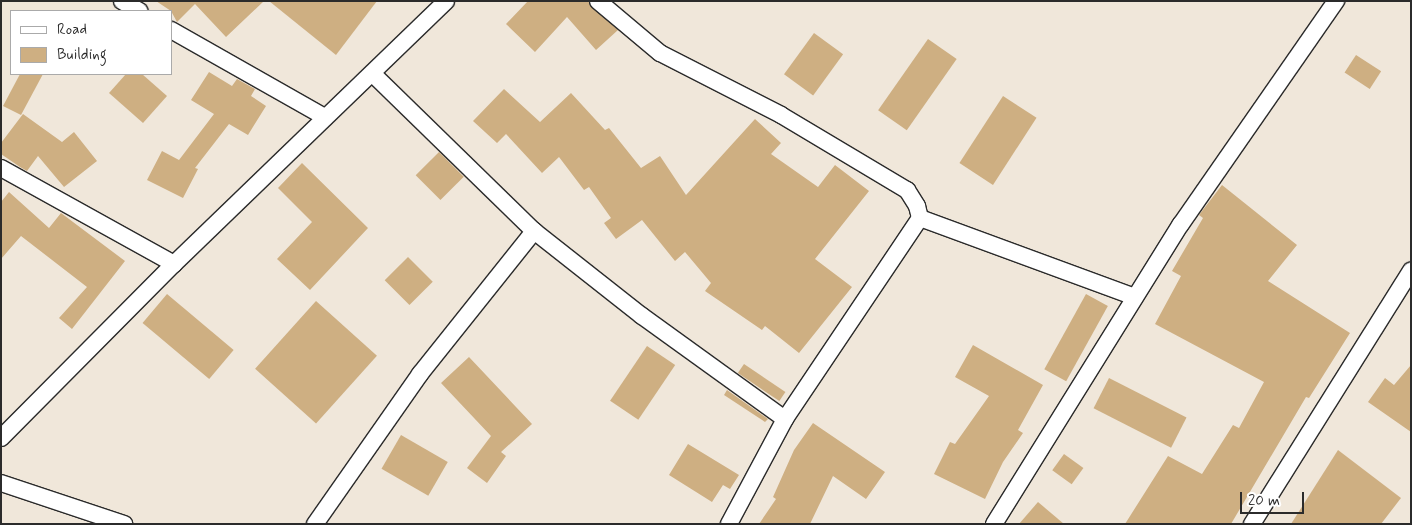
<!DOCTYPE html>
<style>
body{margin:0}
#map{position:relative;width:1412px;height:525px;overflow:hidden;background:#f0e7da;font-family:Mynerve,sans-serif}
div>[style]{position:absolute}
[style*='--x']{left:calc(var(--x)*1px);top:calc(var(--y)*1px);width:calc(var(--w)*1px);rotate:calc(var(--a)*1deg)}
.building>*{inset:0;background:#ceaf82;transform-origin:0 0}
.roads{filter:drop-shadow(1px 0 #2b2b2b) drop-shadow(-1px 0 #2b2b2b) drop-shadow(0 1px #2b2b2b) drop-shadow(0 -1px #2b2b2b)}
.minor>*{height:16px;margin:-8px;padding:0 8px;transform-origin:8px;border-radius:8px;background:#fff}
span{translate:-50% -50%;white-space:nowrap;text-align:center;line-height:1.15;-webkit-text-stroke:5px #fff;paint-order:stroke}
.frame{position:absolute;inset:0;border:2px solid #2b2b2b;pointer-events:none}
.legend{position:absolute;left:10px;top:10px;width:162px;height:65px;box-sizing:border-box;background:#fff;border:1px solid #aaa;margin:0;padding:6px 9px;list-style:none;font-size:15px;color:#2b2b2b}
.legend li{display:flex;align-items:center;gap:10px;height:25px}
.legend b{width:25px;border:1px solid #aaa}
.scale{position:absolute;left:1240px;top:492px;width:64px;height:22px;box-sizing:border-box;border:2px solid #2b2b2b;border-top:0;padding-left:6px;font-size:15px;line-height:18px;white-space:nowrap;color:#2b2b2b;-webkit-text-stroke:4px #fff;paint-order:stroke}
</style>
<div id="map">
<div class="building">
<i style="clip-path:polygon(156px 1px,264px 1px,226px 37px,195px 4px,177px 22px,171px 11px)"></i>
<i style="clip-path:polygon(269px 1px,377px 1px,336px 55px)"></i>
<i style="clip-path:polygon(528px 1px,588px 1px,618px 30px,596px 50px,567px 17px,535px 52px,506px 24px)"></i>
<i style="left:814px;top:33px;width:36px;height:51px;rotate:36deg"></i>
<i style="left:928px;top:39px;width:35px;height:87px;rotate:35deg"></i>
<i style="left:1356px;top:55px;width:30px;height:21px;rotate:33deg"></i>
<i style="clip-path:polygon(209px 72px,232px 86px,237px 79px,255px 89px,251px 96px,266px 106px,248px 135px,229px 124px,195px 168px,198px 169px,183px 198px,147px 180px,162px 151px,179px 160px,214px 114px,191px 100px)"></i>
<i style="clip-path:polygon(20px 74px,43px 74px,21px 115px,3px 106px)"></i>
<i style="clip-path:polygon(126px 74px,142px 74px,167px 96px,143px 123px,109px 93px)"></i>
<i style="clip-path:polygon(504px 89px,540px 122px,571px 93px,605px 130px,609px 128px,641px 168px,660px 156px,686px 195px,755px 119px,781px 143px,771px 154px,818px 187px,835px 165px,869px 191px,815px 259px,852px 287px,799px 353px,765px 326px,762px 330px,705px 291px,711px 283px,685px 252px,675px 261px,642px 220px,616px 239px,604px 223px,611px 218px,589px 187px,584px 190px,559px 157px,542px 173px,506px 134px,497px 143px,473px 121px)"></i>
<i style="left:1003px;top:96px;width:40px;height:80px;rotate:33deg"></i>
<i style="clip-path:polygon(23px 114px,62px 142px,74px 132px,97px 161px,64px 187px,38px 156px,27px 171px,20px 167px,1px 154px,1px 143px)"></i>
<i style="left:439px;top:152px;width:35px;height:33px;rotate:45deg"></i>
<i style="clip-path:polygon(302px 163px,368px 228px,310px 290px,277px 259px,312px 222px,278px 188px)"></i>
<i style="clip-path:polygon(1222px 185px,1297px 245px,1268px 281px,1350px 333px,1309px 398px,1306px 397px,1231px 524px,1125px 524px,1168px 456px,1202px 474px,1233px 425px,1239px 428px,1264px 382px,1155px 324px,1181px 276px,1172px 271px,1203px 218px,1199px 215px)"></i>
<i style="clip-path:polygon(9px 192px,49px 228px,61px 213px,125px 261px,72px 329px,59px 318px,87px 287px,21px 236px,1px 259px,1px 202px)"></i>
<i style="left:408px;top:257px;width:35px;height:33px;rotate:45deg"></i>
<i style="left:167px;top:294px;width:87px;height:38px;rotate:40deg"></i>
<i style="left:1086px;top:294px;width:25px;height:86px;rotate:29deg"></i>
<i style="left:316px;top:301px;width:82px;height:91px;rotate:42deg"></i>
<i style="clip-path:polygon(973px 345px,1043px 385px,1018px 430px,1023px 433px,1003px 462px,985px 499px,934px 474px,950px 442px,955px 444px,989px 396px,955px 377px)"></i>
<i style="left:647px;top:346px;width:34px;height:66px;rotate:34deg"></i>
<i style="clip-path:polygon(469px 357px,532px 424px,501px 452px,506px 456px,487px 483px,467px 468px,491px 436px,441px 383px)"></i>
<i style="left:744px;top:364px;width:50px;height:11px;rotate:34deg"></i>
<i style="clip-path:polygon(1411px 365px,1411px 432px,1368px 402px,1385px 378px,1394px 385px)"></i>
<i style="left:1109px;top:378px;width:87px;height:34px;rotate:27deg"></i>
<i style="clip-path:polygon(727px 390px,768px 419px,765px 422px,724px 395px)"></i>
<i style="clip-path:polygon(813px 423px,885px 472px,866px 499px,833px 476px,810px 524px,759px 524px,776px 499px,773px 497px,794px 450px)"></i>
<i style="left:401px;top:435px;width:54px;height:39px;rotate:30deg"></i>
<i style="clip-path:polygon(688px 444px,739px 475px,730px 489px,723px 485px,712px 502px,669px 475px)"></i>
<i style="clip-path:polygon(1338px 450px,1401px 498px,1381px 524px,1291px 524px)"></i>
<i style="left:1064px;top:454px;width:24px;height:20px;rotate:36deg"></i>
<i style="clip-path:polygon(1038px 502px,1064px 524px,1019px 524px)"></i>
</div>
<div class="roads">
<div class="minor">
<i style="--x:122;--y:1;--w:20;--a:30"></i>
<i style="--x:598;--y:1;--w:81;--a:40"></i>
<i style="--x:660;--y:53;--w:136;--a:27.1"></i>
<i style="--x:781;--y:115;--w:147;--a:30.8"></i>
<i style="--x:907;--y:190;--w:19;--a:58"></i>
<i style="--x:917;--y:206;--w:12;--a:76"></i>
<i style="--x:920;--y:218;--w:242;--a:123.9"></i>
<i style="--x:785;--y:419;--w:119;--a:118.1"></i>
<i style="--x:171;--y:30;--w:177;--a:29.5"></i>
<i style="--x:374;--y:75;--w:223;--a:44.3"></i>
<i style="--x:534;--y:231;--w:137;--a:38.2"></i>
<i style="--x:642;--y:316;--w:176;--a:35.8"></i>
<i style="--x:1;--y:168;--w:198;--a:29"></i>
<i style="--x:920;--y:218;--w:229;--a:20.2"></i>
<i style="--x:1;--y:438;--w:245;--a:-45.2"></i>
<i style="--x:174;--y:264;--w:378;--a:-44"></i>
<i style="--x:1;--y:483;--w:130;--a:18.4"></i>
<i style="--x:315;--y:524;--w:183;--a:-55"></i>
<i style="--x:420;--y:374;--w:183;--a:-51.4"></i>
<i style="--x:994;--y:524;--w:354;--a:-58.1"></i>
<i style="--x:1181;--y:224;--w:272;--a:-55.2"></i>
<i style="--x:1252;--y:524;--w:299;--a:-57.9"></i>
</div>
</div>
<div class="frame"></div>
<ul class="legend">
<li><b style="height:6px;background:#fff"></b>Road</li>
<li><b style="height:14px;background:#ceaf82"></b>Building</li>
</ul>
<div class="scale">20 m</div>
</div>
